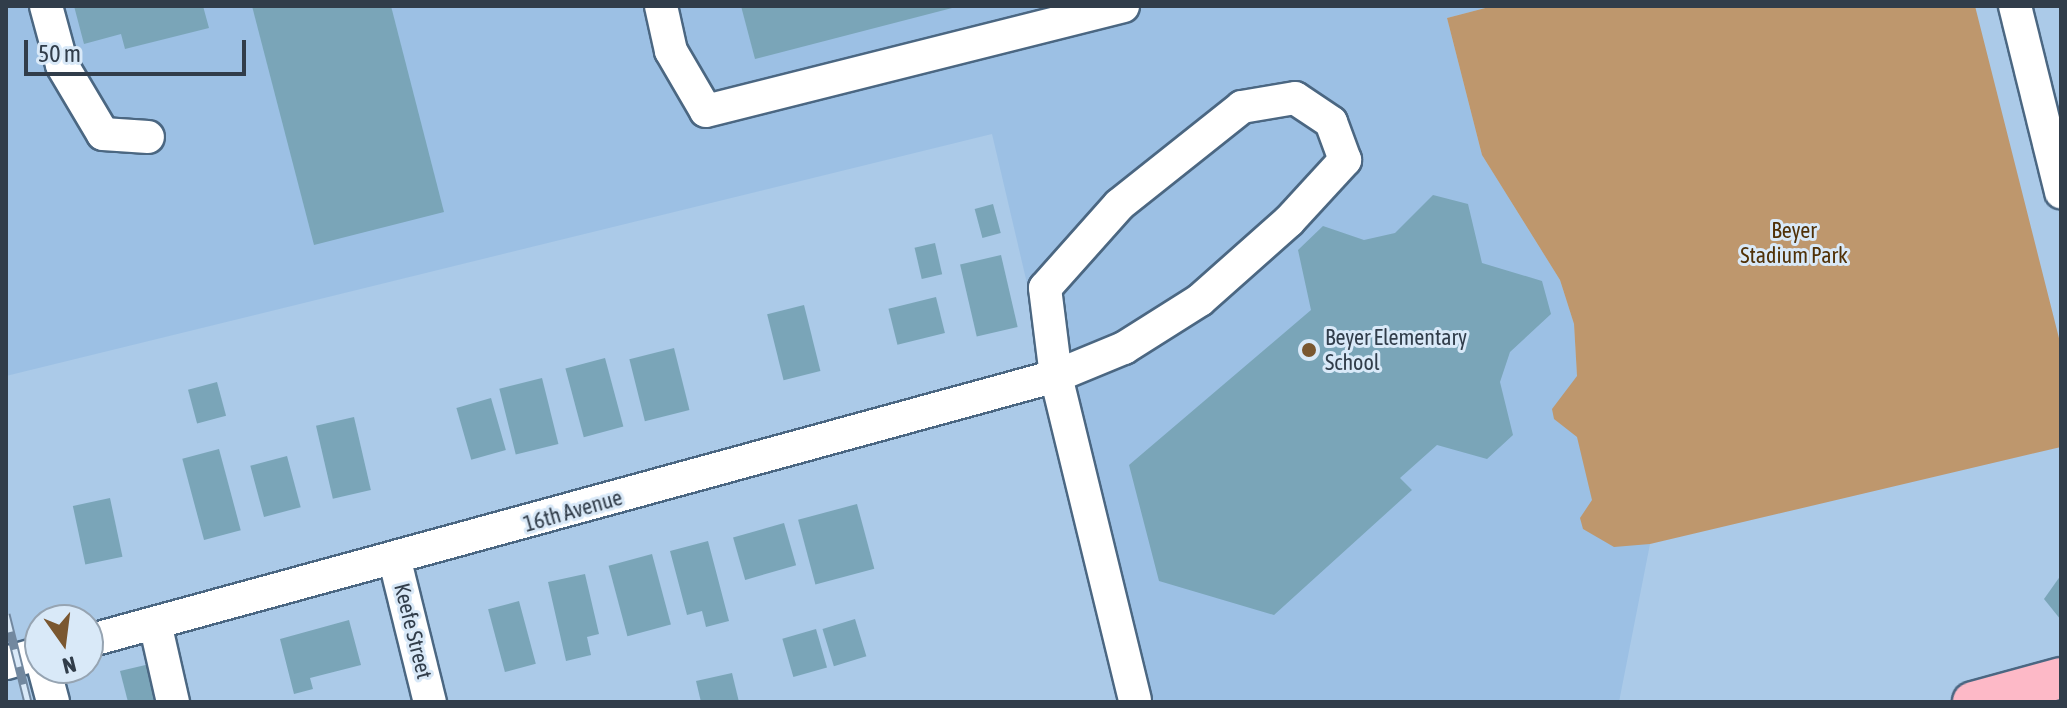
<!DOCTYPE html>
<style>
body{margin:0}
#map{position:relative;width:2067px;height:708px;overflow:hidden;background:#abcae8;font-family:"Asap Condensed",sans-serif}
div>[style]{position:absolute}
[style*='--x']{left:calc(var(--x)*1px);top:calc(var(--y)*1px);width:calc(var(--w)*1px);rotate:calc(var(--a)*1deg)}
.built>*{inset:0;background:#9cc0e4}
.green>*{inset:0;background:#be976d}
.building>*{inset:0;background:#7aa5b8;transform-origin:0 0}
.roads{filter:drop-shadow(2px 0 #4b6782) drop-shadow(-2px 0 #4b6782) drop-shadow(0 2px #4b6782) drop-shadow(0 -2px #4b6782)}
.minor>*{height:32px;margin:-16px;padding:0 16px;transform-origin:16px;border-radius:16px;background:#fff}
.major>*{height:40px;margin:-20px;padding:0 20px;transform-origin:20px;border-radius:20px;background:#fdb9c7}
.rail>*{height:9px;margin-top:-4.5px;transform-origin:0;background:repeating-linear-gradient(90deg,#d9e9f8 0 18px,#72889f 0 36px);box-sizing:border-box;border-block:2px solid #72889f}
.dots>*{width:22px;height:22px;translate:-50% -50%;box-sizing:border-box;border:4px solid #d9e9f8;border-radius:50%}
span{translate:-50% -50%;white-space:nowrap;text-align:center;line-height:1.15;-webkit-text-stroke:6px #d9e9f8;paint-order:stroke}
.park-label{font-size:22px;color:#503107}
.poi-label{font-size:22px;color:#313d4a}
.left{translate:0 -50%;text-align:left}
.street-label{font-size:22px;color:#313d4a}
.frame{position:absolute;inset:0;border:8px solid #313d4a;pointer-events:none}
.north{position:absolute;left:24px;top:604px;width:80px;height:80px;box-sizing:border-box;background:#d9e9f8;border:2px solid #96a4b2;border-radius:50%;rotate:166deg;font-size:22px;font-weight:700;line-height:32px;text-align:center;color:#313d4a}
.north::after{content:'';display:block;margin:auto;width:28px;height:36px;background:#7a5730;clip-path:polygon(50% 0,100% 100%,50% 72%,0 100%)}
.scale{position:absolute;left:24px;top:40px;width:222px;height:36px;box-sizing:border-box;border:4px solid #313d4a;border-top:0;padding-left:10px;font-size:24px;line-height:28px;white-space:nowrap;color:#313d4a;-webkit-text-stroke:6px #d9e9f8;paint-order:stroke}
</style>
<div id="map">
<div class="built">
<i style="clip-path:polygon(6px 6px,1493px 6px,1447px 18px,1482px 155px,1560px 280px,1574px 324px,1577px 375px,1616px 404px,1650px 544px,1619px 702px,1125px 702px,992px 134px,6px 376px)"></i>
</div>
<div class="green">
<i style="clip-path:polygon(1493px 6px,1975px 6px,2061px 346px,2061px 447px,1650px 544px,1614px 547px,1583px 529px,1580px 518px,1592px 500px,1577px 437px,1554px 419px,1552px 409px,1577px 376px,1574px 324px,1560px 280px,1482px 155px,1447px 18px)"></i>
</div>
<div class="building">
<i style="clip-path:polygon(74px 6px,203px 6px,209px 28px,125px 49px,121px 34px,84px 44px)"></i>
<i style="clip-path:polygon(252px 6px,391px 6px,444px 212px,314px 245px)"></i>
<i style="clip-path:polygon(741px 6px,956px 6px,956px 7px,755px 59px)"></i>
<i style="clip-path:polygon(1433px 195px,1468px 204px,1482px 263px,1542px 281px,1551px 314px,1510px 352px,1500px 382px,1513px 435px,1487px 459px,1437px 445px,1400px 478px,1412px 490px,1274px 615px,1159px 581px,1129px 465px,1311px 310px,1298px 250px,1323px 226px,1364px 240px,1395px 233px)"></i>
<i style="left:993px;top:204px;width:30px;height:19px;rotate:75deg"></i>
<i style="left:935px;top:243px;width:32px;height:21px;rotate:77deg"></i>
<i style="left:1001px;top:255px;width:74px;height:42px;rotate:77deg"></i>
<i style="left:936px;top:297px;width:37px;height:49px;rotate:76deg"></i>
<i style="left:804px;top:305px;width:68px;height:38px;rotate:76deg"></i>
<i style="left:674px;top:348px;width:64px;height:46px;rotate:76deg"></i>
<i style="left:605px;top:358px;width:71px;height:41px;rotate:75deg"></i>
<i style="left:542px;top:378px;width:68px;height:44px;rotate:76deg"></i>
<i style="left:217px;top:382px;width:35px;height:30px;rotate:75deg"></i>
<i style="left:491px;top:398px;width:54px;height:36px;rotate:74deg"></i>
<i style="left:354px;top:417px;width:75px;height:39px;rotate:77deg"></i>
<i style="left:219px;top:449px;width:84px;height:38px;rotate:75deg"></i>
<i style="left:287px;top:456px;width:53px;height:38px;rotate:75deg"></i>
<i style="left:110px;top:498px;width:60px;height:38px;rotate:78deg"></i>
<i style="left:857px;top:504px;width:67px;height:61px;rotate:75deg"></i>
<i style="left:784px;top:523px;width:44px;height:53px;rotate:74deg"></i>
<i style="clip-path:polygon(708px 541px,729px 621px,706px 627px,702px 611px,687px 615px,670px 551px)"></i>
<i style="left:652px;top:554px;width:73px;height:45px;rotate:75deg"></i>
<i style="clip-path:polygon(585px 574px,599px 634px,587px 637px,591px 655px,566px 661px,548px 582px)"></i>
<i style="clip-path:polygon(2061px 575px,2061px 620px,2044px 599px)"></i>
<i style="left:519px;top:601px;width:65px;height:32px;rotate:75deg"></i>
<i style="left:855px;top:619px;width:39px;height:34px;rotate:73deg"></i>
<i style="clip-path:polygon(349px 620px,361px 665px,310px 678px,313px 689px,294px 694px,280px 639px)"></i>
<i style="left:816px;top:629px;width:40px;height:35px;rotate:74deg"></i>
<i style="clip-path:polygon(154px 663px,164px 702px,128px 702px,120px 671px)"></i>
<i style="clip-path:polygon(732px 673px,739px 702px,701px 702px,696px 681px)"></i>
</div>
<div class="roads">
<div class="minor">
<i style="--x:46;--y:6;--w:61;--a:74.8"></i>
<i style="--x:62;--y:65;--w:80;--a:59.3"></i>
<i style="--x:103;--y:134;--w:45;--a:3.8"></i>
<i style="--x:661;--y:6;--w:46;--a:77.5"></i>
<i style="--x:671;--y:51;--w:69;--a:59.7"></i>
<i style="--x:706;--y:111;--w:430;--a:-14.1"></i>
<i style="--x:2015;--y:6;--w:192;--a:76.1"></i>
<i style="--x:395;--y:561;--w:145;--a:76.1"></i>
<i style="--x:155;--y:623;--w:81;--a:77.2"></i>
<i style="--x:88;--y:641;--w:1004;--a:-15.31"></i>
<i style="--x:1056;--y:376;--w:74;--a:-22.4"></i>
<i style="--x:1124;--y:348;--w:90;--a:-32.3"></i>
<i style="--x:1200;--y:300;--w:119;--a:-41.6"></i>
<i style="--x:1289;--y:221;--w:83;--a:-47.4"></i>
<i style="--x:1345;--y:160;--w:40;--a:-110.2"></i>
<i style="--x:1331;--y:122;--w:43;--a:-146.3"></i>
<i style="--x:1295;--y:98;--w:54;--a:170.4"></i>
<i style="--x:1242;--y:107;--w:157;--a:141.5"></i>
<i style="--x:1119;--y:205;--w:111;--a:131.7"></i>
<i style="--x:1045;--y:288;--w:89;--a:82.9"></i>
<i style="--x:1056;--y:376;--w:333;--a:76.3"></i>
<i style="--x:6;--y:663;--w:35;--a:-16"></i>
<i style="--x:44;--y:668;--w:35;--a:75"></i>
</div>
<div class="major">
<i style="--x:1973;--y:702;--w:91;--a:-15.3"></i>
</div>
</div>
<div class="rail">
<i style="--x:6;--y:614;--w:91;--a:76"></i>
</div>
<div class="dots">
<i style="left:1309px;top:350px;background:#7a5730"></i>
</div>
<div class="park-label">
<span style="left:1794px;top:243px">Beyer<br>Stadium Park</span>
</div>
<div class="poi-label">
<span class="left" style="left:1325px;top:350px">Beyer Elementary<br>School</span>
</div>
<div class="street-label">
<span style="left:573px;top:511px;rotate:-16deg">16th Avenue</span>
<span style="left:413px;top:631px;rotate:76deg">Keefe Street</span>
</div>
<div class="frame"></div>
<div class="north">N</div>
<div class="scale">50 m</div>
</div>
